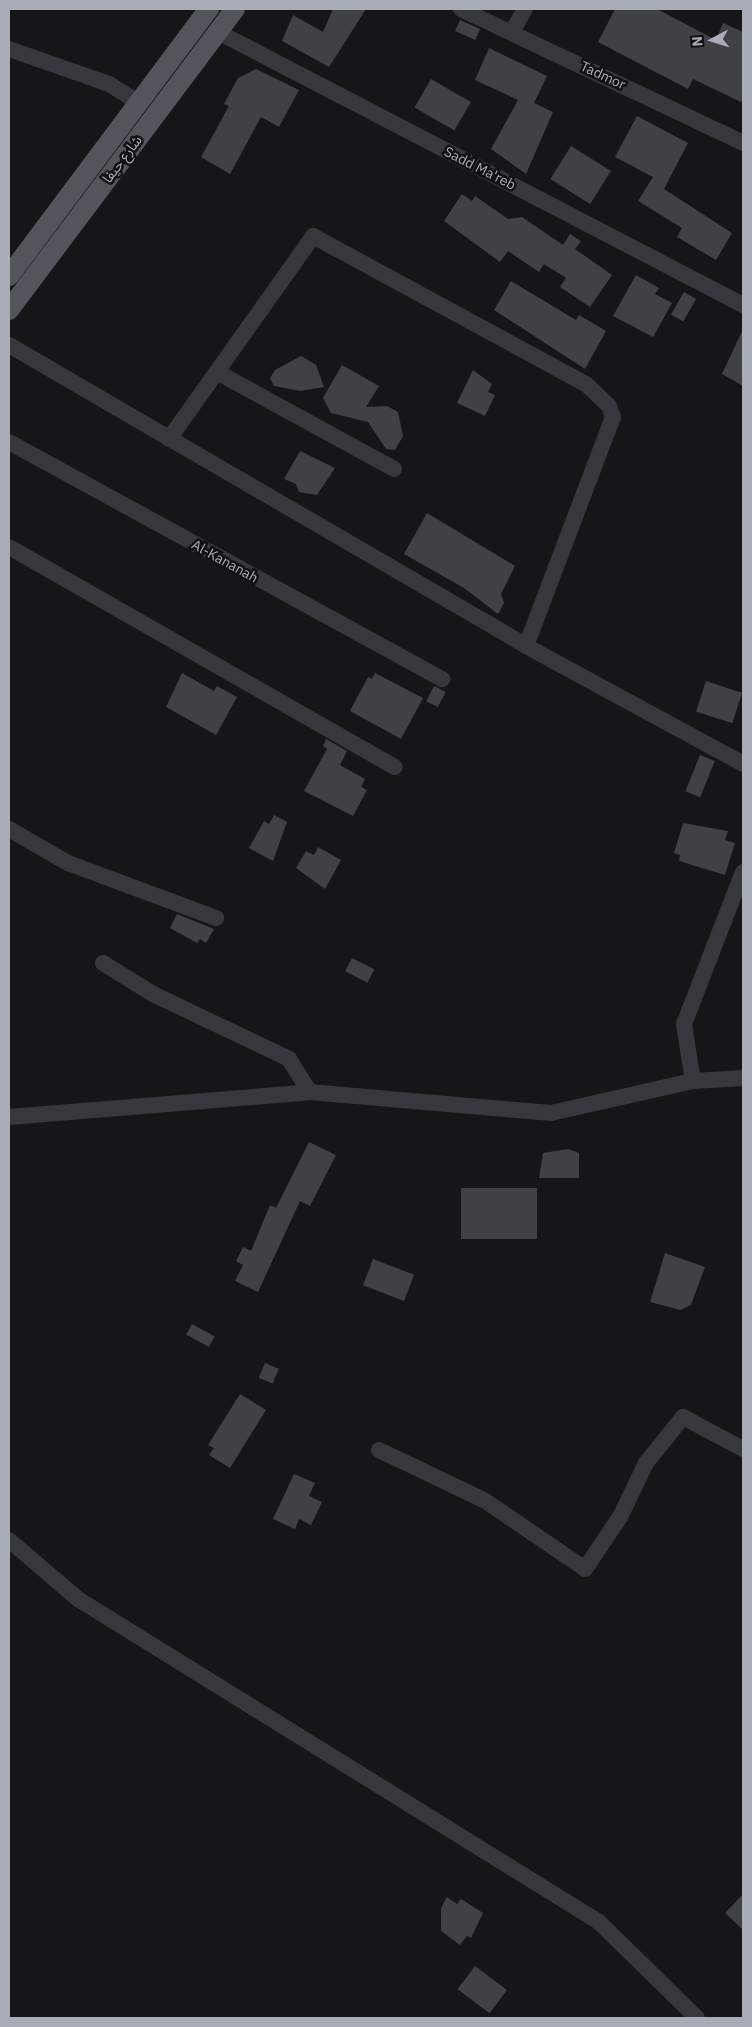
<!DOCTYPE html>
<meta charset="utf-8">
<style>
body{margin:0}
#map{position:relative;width:752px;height:2027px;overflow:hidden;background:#161618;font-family:"IBM Plex Sans","Noto Sans Arabic",sans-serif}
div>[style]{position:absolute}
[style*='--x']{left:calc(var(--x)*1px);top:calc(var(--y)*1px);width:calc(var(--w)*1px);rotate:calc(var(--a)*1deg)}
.building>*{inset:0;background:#404145;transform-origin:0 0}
.minor>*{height:16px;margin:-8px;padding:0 8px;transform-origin:8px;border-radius:8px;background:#37383d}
.major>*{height:20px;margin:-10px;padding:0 10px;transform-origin:10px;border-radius:10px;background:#53555c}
span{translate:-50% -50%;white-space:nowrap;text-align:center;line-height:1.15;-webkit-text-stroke:5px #111113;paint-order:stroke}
.street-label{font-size:14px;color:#a8adb8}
.frame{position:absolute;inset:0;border:10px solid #a8adb8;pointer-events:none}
.north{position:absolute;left:687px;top:15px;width:50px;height:50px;-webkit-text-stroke:4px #111113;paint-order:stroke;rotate:265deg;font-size:14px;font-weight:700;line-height:20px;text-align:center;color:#a8adb8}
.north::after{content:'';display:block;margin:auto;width:18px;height:22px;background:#a8adb8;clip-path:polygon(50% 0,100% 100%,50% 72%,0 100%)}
</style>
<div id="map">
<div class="building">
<i style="clip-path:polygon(333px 9px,366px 9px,329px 67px,282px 41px,293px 15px,323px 32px)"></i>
<i style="clip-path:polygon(615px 9px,657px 9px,716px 40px,723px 23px,743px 32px,743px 103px,693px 79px,688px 89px,598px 42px)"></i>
<i style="left:460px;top:20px;width:22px;height:12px;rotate:24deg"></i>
<i style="clip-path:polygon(489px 48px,547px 76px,534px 103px,553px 112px,526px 174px,491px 149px,518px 100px,475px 80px)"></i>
<i style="clip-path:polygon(256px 69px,299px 90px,279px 127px,261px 117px,230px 174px,201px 157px,229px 106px,224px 104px,238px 78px)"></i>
<i style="left:431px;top:79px;width:46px;height:33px;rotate:30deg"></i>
<i style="clip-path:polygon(637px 116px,688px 143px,664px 189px,732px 233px,716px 260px,677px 237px,682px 228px,638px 201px,653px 177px,615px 157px)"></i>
<i style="left:571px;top:146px;width:47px;height:39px;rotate:32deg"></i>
<i style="clip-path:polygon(462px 194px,472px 201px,475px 196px,508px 219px,522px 217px,563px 245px,570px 234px,581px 241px,575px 249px,612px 275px,590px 307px,560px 287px,566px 278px,544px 264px,539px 272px,508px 251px,500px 262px,444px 221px)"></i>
<i style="clip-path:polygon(636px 275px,659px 288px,655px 294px,672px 303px,653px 337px,613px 316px)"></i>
<i style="clip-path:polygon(511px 281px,576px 320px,579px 315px,606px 331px,585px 369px,494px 310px)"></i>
<i style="left:684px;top:292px;width:14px;height:26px;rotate:30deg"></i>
<i style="clip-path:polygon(743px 329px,743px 386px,722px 374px)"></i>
<i style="clip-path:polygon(301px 356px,316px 365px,324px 387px,301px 391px,274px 386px,270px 378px,275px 370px)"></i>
<i style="clip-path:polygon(342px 365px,379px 386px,366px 407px,387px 406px,398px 412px,403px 436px,395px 450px,386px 449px,368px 422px,331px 413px,323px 398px)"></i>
<i style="clip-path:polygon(473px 370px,492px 384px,488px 392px,495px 395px,485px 416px,457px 403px)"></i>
<i style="clip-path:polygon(300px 451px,335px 468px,317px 495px,299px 492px,296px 484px,284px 479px)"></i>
<i style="clip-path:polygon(427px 513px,515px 566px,501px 594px,504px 603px,498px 614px,464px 588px,404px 554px)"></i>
<i style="clip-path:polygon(182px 673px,214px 691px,217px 686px,237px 697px,216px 735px,166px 707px)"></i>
<i style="clip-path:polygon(375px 673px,423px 698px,401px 739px,350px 711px,368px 677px,372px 679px)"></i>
<i style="left:706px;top:681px;width:38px;height:32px;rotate:18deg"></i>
<i style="left:434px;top:686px;width:13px;height:17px;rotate:27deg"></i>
<i style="clip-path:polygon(326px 739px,347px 751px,340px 765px,365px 779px,361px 787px,367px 790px,353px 816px,304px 791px,327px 749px,323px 746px)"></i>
<i style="left:700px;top:755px;width:16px;height:39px;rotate:22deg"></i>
<i style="clip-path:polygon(274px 815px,287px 822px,273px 861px,249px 848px,264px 821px,269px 824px)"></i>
<i style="clip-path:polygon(683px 823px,728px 831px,725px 840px,735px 843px,725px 875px,679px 861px,680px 855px,674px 853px)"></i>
<i style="clip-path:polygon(318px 847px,341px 860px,325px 889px,296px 868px,306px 851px,314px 855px)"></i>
<i style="clip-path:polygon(177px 914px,214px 929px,206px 943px,200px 939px,197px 943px,170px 928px)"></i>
<i style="left:352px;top:958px;width:25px;height:15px;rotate:27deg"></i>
<i style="clip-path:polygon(309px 1142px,336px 1155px,310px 1206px,300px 1201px,258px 1292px,235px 1281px,243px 1265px,236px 1261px,243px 1247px,251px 1251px,270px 1205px,276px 1208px)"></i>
<i style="clip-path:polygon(568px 1149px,579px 1153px,579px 1178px,539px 1178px,543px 1153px)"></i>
<i style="left:537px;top:1188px;width:51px;height:76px;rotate:90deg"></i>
<i style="clip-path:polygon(665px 1253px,705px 1267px,691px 1305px,680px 1310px,650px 1302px)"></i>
<i style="left:373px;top:1259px;width:44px;height:28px;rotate:21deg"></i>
<i style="left:192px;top:1324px;width:26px;height:12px;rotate:29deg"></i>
<i style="left:265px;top:1363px;width:15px;height:16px;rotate:23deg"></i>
<i style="clip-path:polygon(240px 1394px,266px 1410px,230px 1468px,209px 1455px,214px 1448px,208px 1445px)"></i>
<i style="clip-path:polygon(294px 1474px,315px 1483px,309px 1496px,322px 1502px,311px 1525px,299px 1519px,295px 1529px,273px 1519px)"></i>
<i style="clip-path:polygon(743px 1894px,743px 1930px,725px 1913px)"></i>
<i style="clip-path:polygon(447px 1897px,457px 1904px,461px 1899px,483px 1913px,471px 1938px,467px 1936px,460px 1945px,441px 1931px,441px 1908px)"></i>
<i style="left:475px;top:1966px;width:40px;height:29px;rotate:37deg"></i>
</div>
<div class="minor">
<i style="--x:461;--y:9;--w:312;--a:25.4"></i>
<i style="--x:218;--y:32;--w:592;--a:27.47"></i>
<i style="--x:512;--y:32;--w:26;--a:-61"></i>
<i style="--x:9;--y:49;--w:106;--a:19.3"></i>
<i style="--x:109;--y:84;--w:34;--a:32"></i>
<i style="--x:9;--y:345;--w:611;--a:30.18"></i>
<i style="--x:537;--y:652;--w:234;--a:28.5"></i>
<i style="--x:217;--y:372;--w:202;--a:28.7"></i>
<i style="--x:169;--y:439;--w:249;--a:-54.6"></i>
<i style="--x:313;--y:236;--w:312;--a:28.5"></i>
<i style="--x:587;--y:385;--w:30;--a:44"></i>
<i style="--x:609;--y:406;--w:12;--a:70"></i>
<i style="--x:613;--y:417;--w:245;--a:110.8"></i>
<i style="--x:9;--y:442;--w:494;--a:28.7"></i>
<i style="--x:9;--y:547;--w:444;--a:29.7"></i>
<i style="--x:9;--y:829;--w:68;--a:30"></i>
<i style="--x:68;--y:863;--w:158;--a:20.4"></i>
<i style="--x:103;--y:963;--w:59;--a:31.8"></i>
<i style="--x:153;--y:994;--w:151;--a:25.5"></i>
<i style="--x:289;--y:1059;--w:39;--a:58"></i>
<i style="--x:693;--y:1081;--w:58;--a:-99"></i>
<i style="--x:684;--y:1024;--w:163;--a:-68.8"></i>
<i style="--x:9;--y:1117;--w:302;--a:-4.7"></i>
<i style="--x:310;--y:1092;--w:242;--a:5"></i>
<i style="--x:551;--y:1113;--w:146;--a:-12.7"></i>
<i style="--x:693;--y:1081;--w:50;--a:-3.4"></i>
<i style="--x:379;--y:1450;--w:116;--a:25.5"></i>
<i style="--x:484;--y:1500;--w:122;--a:34.3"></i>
<i style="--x:585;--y:1569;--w:63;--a:-56.1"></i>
<i style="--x:620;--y:1517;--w:60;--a:-64.3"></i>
<i style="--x:646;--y:1463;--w:59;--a:-51.2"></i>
<i style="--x:683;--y:1417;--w:68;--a:28.1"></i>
<i style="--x:9;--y:1540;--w:91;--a:40.5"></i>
<i style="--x:78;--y:1599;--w:613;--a:31.8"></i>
<i style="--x:599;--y:1922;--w:137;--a:44.4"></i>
</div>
<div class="major">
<i style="--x:9;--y:276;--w:334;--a:-53.2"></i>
<i style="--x:9;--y:310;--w:376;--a:-53.1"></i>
</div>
<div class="street-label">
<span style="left:603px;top:75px;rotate:25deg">Tadmor</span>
<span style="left:122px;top:159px;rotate:-53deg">شارع حيفا</span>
<span style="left:480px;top:168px;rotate:27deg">Sadd Ma'reb</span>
<span style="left:225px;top:561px;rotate:29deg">Al-Kananah</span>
</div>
<div class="frame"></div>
<div class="north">N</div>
</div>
